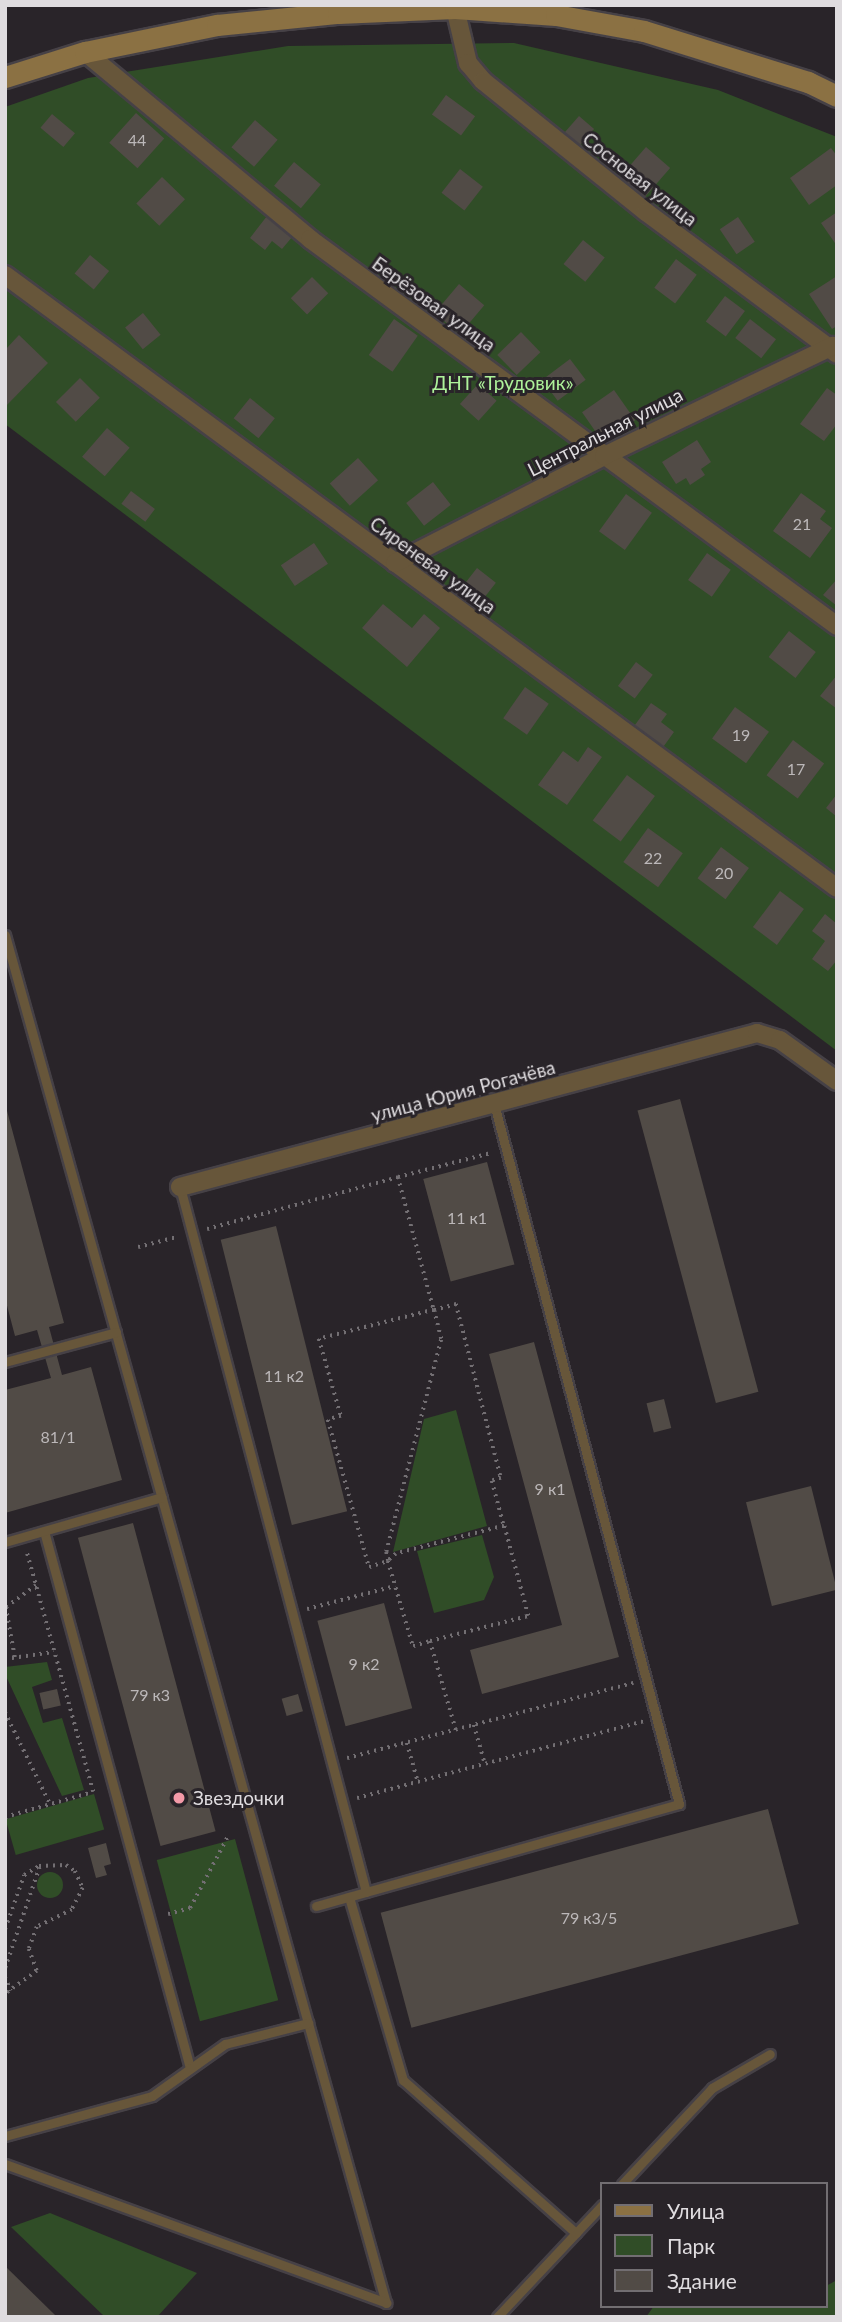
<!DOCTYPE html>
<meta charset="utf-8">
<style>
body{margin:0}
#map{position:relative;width:842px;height:2322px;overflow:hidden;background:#292429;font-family:Lato,sans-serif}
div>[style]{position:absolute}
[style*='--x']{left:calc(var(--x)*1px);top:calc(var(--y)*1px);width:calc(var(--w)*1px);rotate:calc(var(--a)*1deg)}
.green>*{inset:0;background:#304d27;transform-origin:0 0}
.round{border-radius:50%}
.building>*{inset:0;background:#514b46;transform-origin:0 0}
.path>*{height:3.5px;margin-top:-1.75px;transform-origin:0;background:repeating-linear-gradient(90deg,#736f73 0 2px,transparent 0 7px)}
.roads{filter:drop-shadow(2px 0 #464146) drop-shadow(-2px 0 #464146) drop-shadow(0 2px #464146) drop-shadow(0 -2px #464146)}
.lane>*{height:9px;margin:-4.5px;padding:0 4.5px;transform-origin:4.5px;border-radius:4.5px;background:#67563a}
.street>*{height:18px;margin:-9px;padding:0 9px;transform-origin:9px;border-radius:9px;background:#67563a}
.secondary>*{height:21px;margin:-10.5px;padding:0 10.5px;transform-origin:10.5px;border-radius:10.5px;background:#8b7143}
.dots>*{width:19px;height:19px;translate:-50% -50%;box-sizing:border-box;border:4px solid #292429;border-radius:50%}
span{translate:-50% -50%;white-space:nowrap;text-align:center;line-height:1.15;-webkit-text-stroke:6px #292429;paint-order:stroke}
.number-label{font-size:16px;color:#bcb8b9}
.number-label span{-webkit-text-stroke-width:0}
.street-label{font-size:19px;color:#dfdcdf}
.park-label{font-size:19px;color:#aef29a}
.poi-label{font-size:19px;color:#dfdcdf}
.left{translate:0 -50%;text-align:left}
.frame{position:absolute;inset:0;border:7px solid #dfdcdf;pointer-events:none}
.legend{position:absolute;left:600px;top:2182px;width:228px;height:126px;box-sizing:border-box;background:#292429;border:2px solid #726e72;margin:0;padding:9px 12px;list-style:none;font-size:21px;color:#dfdcdf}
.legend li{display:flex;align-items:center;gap:14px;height:35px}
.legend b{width:35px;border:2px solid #726e72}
</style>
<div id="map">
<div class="green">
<i style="clip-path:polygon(514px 43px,718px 90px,837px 137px,837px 1051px,5px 424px,5px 107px,88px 78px,288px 46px)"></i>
<i style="clip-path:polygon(456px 1410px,487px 1526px,393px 1552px,424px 1419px)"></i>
<i style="clip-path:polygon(482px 1535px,494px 1577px,484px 1600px,434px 1613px,417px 1551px)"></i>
<i style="clip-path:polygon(47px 1662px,52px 1680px,32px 1687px,43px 1723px,62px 1718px,84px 1790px,62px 1796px,5px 1674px,5px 1667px)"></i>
<i style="left:94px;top:1794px;width:37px;height:92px;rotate:74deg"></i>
<i style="left:235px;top:1839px;width:167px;height:81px;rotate:75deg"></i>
<i class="round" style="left:37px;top:1872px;width:26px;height:26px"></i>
<i style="clip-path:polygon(50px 2213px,197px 2273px,157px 2317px,105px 2317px,11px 2227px)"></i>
<i style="clip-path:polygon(837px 2280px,837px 2317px,646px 2317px,654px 2306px,826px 2306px,826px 2286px)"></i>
</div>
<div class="building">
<i style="left:446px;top:95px;width:36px;height:24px;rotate:36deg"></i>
<i style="left:136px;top:113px;width:38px;height:40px;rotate:42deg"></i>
<i style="left:52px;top:114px;width:30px;height:18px;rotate:40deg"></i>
<i style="left:579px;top:116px;width:20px;height:22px;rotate:41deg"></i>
<i style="left:255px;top:120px;width:30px;height:36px;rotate:41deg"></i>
<i style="left:646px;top:147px;width:32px;height:42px;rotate:41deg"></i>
<i style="clip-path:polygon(831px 148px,837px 156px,837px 185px,809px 205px,790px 178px)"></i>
<i style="left:294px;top:162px;width:35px;height:31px;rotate:40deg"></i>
<i style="left:460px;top:169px;width:29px;height:30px;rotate:38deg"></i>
<i style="left:162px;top:177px;width:32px;height:37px;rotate:44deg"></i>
<i style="clip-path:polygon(837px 212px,837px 246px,821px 223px)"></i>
<i style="clip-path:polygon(267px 216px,293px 236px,282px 249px,272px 241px,265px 250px,250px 238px)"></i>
<i style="left:738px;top:217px;width:30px;height:22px;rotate:56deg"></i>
<i style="left:583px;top:240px;width:28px;height:31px;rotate:39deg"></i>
<i style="left:90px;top:255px;width:25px;height:24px;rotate:40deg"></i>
<i style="left:676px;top:259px;width:26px;height:36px;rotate:37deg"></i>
<i style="clip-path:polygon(837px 276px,837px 326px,832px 329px,809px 294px)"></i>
<i style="left:312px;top:277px;width:23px;height:30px;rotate:45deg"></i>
<i style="left:459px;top:284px;width:33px;height:38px;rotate:40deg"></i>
<i style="left:725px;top:296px;width:25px;height:32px;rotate:37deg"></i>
<i style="left:143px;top:313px;width:28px;height:23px;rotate:51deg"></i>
<i style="left:394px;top:319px;width:29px;height:44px;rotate:35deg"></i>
<i style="left:750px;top:319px;width:33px;height:24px;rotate:38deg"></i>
<i style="left:521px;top:332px;width:28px;height:33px;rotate:46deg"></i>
<i style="clip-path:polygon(19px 335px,48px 363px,5px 407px,5px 350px)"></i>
<i style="left:570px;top:359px;width:26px;height:35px;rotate:53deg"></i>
<i style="left:80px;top:378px;width:28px;height:34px;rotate:45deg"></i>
<i style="left:478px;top:384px;width:25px;height:27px;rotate:42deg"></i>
<i style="clip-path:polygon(827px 388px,837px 395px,837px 424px,824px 441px,800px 424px)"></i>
<i style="left:614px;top:390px;width:37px;height:39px;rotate:55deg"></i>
<i style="left:250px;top:398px;width:32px;height:26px;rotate:39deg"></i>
<i style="left:107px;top:428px;width:30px;height:38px;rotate:41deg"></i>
<i style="clip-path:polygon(697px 440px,711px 462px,701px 469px,705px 475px,690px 485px,686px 478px,676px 484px,662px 462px)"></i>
<i style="left:358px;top:458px;width:30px;height:38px;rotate:48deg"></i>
<i style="left:433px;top:482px;width:29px;height:34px;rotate:52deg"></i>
<i style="left:131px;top:491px;width:30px;height:16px;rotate:37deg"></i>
<i style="clip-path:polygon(801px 493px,826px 511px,820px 519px,832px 528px,810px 558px,773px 531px)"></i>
<i style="left:626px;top:494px;width:32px;height:46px;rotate:36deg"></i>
<i style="left:314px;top:543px;width:25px;height:40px;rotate:56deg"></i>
<i style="left:707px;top:553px;width:29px;height:33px;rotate:35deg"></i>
<i style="left:477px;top:568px;width:24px;height:34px;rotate:38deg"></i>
<i style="clip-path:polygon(837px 579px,837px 606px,823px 595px)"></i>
<i style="clip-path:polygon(383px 604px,412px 628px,424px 614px,440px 628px,407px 667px,362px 628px)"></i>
<i style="left:789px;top:631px;width:34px;height:33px;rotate:38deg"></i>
<i style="left:636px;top:662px;width:21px;height:30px;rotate:37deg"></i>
<i style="clip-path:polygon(837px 675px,837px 709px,820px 696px)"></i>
<i style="left:525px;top:687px;width:29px;height:38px;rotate:35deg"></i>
<i style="clip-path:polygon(651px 703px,667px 714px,661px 722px,674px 732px,661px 750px,632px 729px)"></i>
<i style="left:735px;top:707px;width:42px;height:39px;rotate:36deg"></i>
<i style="left:793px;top:740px;width:39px;height:44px;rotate:37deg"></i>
<i style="clip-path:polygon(588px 747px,602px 757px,567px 805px,538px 785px,563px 751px,578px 762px)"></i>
<i style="left:627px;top:775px;width:35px;height:57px;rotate:37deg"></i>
<i style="clip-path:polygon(837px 794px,837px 817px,826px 808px)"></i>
<i style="left:648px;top:828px;width:43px;height:42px;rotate:36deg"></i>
<i style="left:721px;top:847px;width:35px;height:39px;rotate:37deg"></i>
<i style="left:780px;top:891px;width:30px;height:45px;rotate:37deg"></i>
<i style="clip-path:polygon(825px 914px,837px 924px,837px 960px,828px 971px,812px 959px,825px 941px,812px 931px)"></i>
<i style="left:680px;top:1099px;width:303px;height:44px;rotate:75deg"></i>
<i style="clip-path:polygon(6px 1107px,64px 1323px,49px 1327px,62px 1375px,91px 1367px,122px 1480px,5px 1513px,5px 1390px,51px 1378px,37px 1330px,15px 1336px,5px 1298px)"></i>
<i style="left:487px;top:1162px;width:106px;height:66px;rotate:75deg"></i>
<i style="left:276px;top:1226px;width:294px;height:57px;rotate:76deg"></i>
<i style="clip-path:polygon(534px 1342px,619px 1657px,482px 1694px,470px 1650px,562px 1625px,489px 1354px)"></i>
<i style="left:664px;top:1399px;width:30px;height:18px;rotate:76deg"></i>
<i style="left:811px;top:1486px;width:107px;height:67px;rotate:76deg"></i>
<i style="left:133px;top:1523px;width:319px;height:57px;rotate:75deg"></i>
<i style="left:384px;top:1603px;width:109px;height:69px;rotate:75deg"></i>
<i style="left:57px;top:1689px;width:17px;height:18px;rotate:77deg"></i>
<i style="left:298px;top:1694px;width:18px;height:17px;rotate:74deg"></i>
<i style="left:768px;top:1809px;width:119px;height:401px;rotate:75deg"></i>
<i style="clip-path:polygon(106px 1843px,111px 1864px,104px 1866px,107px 1875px,96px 1878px,88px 1848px)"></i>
<i style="clip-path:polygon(5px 2266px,54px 2314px,57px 2317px,5px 2317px)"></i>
</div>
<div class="path">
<i style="--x:398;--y:1177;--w:96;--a:-14.5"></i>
<i style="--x:207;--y:1229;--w:198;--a:-15.2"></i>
<i style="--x:398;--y:1177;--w:138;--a:74.9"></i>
<i style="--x:434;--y:1310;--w:119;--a:165.8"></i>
<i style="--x:319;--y:1339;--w:80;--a:74.1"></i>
<i style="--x:341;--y:1416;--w:14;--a:163"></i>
<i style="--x:328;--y:1420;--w:153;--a:74.4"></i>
<i style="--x:369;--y:1567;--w:20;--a:-18"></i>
<i style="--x:388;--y:1561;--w:89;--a:73.6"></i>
<i style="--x:413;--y:1646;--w:18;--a:-16"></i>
<i style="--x:430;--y:1641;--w:93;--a:73.7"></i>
<i style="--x:138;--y:1247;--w:40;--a:-14.4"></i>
<i style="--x:456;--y:1304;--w:180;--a:75.5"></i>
<i style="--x:501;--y:1478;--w:9;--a:162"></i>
<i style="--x:492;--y:1481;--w:47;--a:75.1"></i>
<i style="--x:504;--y:1526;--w:112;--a:165.5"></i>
<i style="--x:396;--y:1554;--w:11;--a:139"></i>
<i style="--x:388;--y:1561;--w:9;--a:-103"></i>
<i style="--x:386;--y:1552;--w:220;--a:-75.5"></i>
<i style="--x:441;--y:1339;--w:30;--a:-104"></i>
<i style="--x:434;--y:1310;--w:23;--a:-15"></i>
<i style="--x:6;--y:1607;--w:51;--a:79.8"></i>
<i style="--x:6;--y:1607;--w:37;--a:-36"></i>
<i style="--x:307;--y:1609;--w:91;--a:-14.6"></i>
<i style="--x:430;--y:1641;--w:101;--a:-14.3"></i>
<i style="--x:528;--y:1616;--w:93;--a:-104.9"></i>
<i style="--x:5;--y:1659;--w:49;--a:-8.1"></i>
<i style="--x:5;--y:1712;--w:102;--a:63.9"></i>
<i style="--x:474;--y:1725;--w:41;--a:74.2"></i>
<i style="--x:407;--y:1743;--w:41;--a:74.2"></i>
<i style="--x:347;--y:1758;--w:296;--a:-14.7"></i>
<i style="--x:357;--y:1798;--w:297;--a:-15"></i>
<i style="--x:5;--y:1817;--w:91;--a:-15.9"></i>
<i style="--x:93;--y:1792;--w:250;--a:-105.5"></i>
<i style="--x:168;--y:1914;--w:23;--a:-15"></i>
<i style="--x:190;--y:1908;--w:81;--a:-62.2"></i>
<i style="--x:5;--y:1929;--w:57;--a:-70.6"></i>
<i style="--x:24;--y:1875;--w:17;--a:-31"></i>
<i style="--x:39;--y:1866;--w:27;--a:-2"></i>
<i style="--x:66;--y:1865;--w:11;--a:34"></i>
<i style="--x:75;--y:1871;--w:19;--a:65"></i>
<i style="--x:83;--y:1888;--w:25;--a:117"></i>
<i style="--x:72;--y:1910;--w:39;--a:154"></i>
<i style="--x:37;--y:1927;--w:23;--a:110"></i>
<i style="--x:29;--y:1949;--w:23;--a:70"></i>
<i style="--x:37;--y:1971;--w:39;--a:144"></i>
<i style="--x:5;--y:1968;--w:106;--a:-71.2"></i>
<i style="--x:5;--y:1977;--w:15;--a:67"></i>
</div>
<div class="roads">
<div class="lane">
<i style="--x:5;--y:935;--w:1420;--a:74.44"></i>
<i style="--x:180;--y:1187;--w:729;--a:75.22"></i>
<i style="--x:5;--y:1362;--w:115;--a:-15.1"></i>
<i style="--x:44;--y:1531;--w:556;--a:74.79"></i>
<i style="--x:5;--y:1542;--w:163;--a:-16"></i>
<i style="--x:349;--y:1897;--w:191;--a:73.6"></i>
<i style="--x:403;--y:2080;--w:231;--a:41.5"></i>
<i style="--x:316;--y:1906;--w:377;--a:-15.7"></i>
<i style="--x:679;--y:1804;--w:724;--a:-104.8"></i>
<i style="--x:5;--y:2136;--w:152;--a:-15.2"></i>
<i style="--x:152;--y:2096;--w:90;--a:-35.5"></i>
<i style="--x:225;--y:2044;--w:86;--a:-14.2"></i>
<i style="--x:5;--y:2164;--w:406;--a:20"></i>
<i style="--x:622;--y:2184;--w:132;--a:-46.8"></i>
<i style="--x:712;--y:2088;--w:67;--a:-30.4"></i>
<i style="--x:497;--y:2317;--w:154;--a:-46.8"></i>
</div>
<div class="street">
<i style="--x:455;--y:8;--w:57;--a:76.7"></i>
<i style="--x:468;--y:63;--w:23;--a:50"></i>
<i style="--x:483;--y:81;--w:209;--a:38.8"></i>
<i style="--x:646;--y:212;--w:238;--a:36.6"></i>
<i style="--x:85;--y:52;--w:293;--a:39.7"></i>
<i style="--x:310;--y:239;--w:654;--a:36.29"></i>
<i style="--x:5;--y:275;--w:1033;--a:36.38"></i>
<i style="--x:395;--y:563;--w:235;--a:-27.1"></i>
<i style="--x:604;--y:456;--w:254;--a:-25.7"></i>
<i style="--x:180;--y:1187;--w:597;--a:-14.94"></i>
<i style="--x:757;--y:1033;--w:24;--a:17"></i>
<i style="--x:780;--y:1040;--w:70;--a:35.7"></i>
</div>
<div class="secondary">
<i style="--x:5;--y:77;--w:84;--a:-17.4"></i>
<i style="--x:85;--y:52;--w:135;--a:-11.6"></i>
<i style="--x:217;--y:25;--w:122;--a:-5.7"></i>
<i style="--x:338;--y:13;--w:117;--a:-2.4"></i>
<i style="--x:455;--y:8;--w:101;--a:4"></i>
<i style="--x:556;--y:15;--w:89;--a:10.3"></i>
<i style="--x:644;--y:31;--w:172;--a:17.3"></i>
<i style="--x:808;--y:82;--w:32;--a:26"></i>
</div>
</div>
<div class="dots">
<i style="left:179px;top:1798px;background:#f39aa8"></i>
</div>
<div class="number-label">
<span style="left:137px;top:140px">44</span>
<span style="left:802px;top:524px">21</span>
<span style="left:741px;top:735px">19</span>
<span style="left:796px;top:769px">17</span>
<span style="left:653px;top:858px">22</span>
<span style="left:724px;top:873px">20</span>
<span style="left:467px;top:1218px">11 к1</span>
<span style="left:284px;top:1376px">11 к2</span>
<span style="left:58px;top:1437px">81/1</span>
<span style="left:550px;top:1489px">9 к1</span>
<span style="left:364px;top:1664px">9 к2</span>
<span style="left:150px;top:1695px">79 к3</span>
<span style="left:589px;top:1918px">79 к3/5</span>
</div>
<div class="street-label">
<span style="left:640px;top:179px;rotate:38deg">Сосновая улица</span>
<span style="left:434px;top:304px;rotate:36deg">Берёзовая улица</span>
<span style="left:605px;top:432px;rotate:-27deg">Центральная улица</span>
<span style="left:433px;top:565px;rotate:36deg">Сиреневая улица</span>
<span style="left:463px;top:1091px;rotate:-15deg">улица Юрия Рогачёва</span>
</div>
<div class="park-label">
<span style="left:503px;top:383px">ДНТ «Трудовик»</span>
</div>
<div class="poi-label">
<span class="left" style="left:193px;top:1798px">Звездочки</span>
</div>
<div class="frame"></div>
<ul class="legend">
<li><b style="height:9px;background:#8b7143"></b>Улица</li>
<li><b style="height:19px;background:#304d27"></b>Парк</li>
<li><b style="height:19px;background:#514b46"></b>Здание</li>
</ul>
</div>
